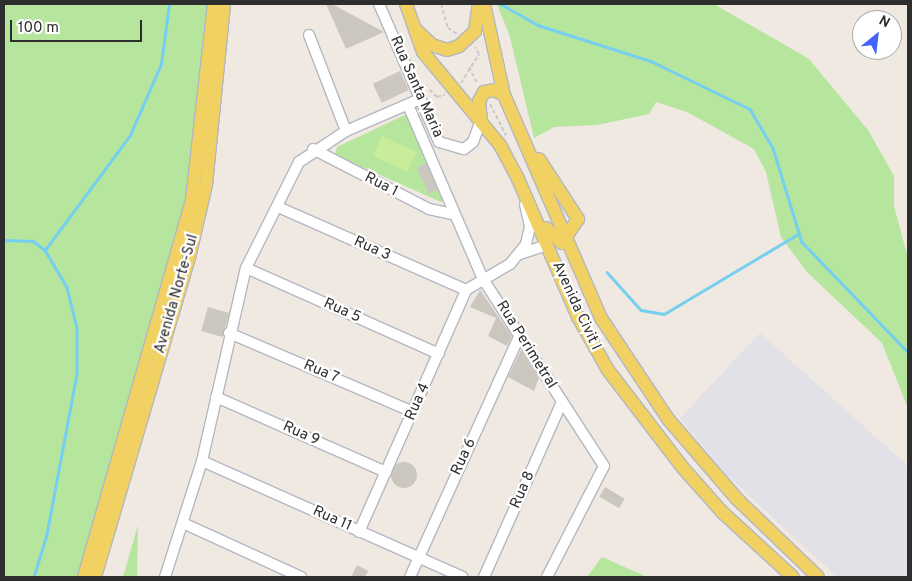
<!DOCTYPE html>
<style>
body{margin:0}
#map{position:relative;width:912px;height:581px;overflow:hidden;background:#efe9e1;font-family:Overpass,sans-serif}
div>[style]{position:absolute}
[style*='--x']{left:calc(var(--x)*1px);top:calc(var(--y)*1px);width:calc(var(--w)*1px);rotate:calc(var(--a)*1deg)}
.industrial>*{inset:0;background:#e3e1e8}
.green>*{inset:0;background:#b6e59e}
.pitch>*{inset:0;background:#c9ec9a;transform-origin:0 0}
.stream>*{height:2.5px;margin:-1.25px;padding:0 1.25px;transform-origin:1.25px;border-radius:1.25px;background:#75cff0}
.building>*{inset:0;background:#cbc7bf;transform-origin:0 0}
.round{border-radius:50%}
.path>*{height:2px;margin-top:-1px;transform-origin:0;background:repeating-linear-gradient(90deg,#c9c9c9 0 4px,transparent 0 6.5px)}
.roads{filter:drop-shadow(1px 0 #b4b7c1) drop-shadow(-1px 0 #b4b7c1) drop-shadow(0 1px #b4b7c1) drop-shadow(0 -1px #b4b7c1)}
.minor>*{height:10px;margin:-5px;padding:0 5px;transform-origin:5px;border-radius:5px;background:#fff}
.major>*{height:12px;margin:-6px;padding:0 6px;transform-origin:6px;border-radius:6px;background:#f2d163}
span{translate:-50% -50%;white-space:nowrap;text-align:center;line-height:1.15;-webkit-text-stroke:4.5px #fff;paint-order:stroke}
.street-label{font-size:15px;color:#2e2e2e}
.frame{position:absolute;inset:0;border:5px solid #2e2e2e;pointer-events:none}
.north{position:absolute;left:852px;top:10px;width:50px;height:50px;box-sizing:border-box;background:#fff;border:1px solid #ababab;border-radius:50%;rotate:29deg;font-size:14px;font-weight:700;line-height:20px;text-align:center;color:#2e2e2e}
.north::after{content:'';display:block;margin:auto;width:18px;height:22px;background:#4264fb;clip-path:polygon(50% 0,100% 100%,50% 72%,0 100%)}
.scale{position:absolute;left:10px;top:20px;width:132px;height:22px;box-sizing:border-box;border:2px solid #2e2e2e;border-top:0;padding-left:6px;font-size:15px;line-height:18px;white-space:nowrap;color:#2e2e2e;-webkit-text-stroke:4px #fff;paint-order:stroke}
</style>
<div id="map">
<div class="industrial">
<i style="clip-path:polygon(760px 333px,908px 466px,908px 577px,837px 577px,724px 472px,680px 418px)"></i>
</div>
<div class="green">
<i style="clip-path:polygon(4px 4px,209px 4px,196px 144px,178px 235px,78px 577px,4px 577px)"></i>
<i style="clip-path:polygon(497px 4px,714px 4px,809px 59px,868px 130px,894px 176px,894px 206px,908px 258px,908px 408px,882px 343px,807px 272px,781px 237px,766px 172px,754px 149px,687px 112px,656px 102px,649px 114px,597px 125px,554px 127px,534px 138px,510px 37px)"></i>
<i style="clip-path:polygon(407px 114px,445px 198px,441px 202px,335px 155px,337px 147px)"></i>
<i style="clip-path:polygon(138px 525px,137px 577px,123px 577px)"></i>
<i style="clip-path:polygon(602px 557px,647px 577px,587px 577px)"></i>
</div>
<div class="pitch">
<i style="left:382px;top:136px;width:38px;height:22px;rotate:25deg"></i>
</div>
<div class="stream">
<i style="--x:501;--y:4;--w:43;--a:29.6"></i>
<i style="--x:538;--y:25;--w:119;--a:17.7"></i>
<i style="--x:651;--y:61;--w:110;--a:25.9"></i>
<i style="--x:750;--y:109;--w:45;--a:59.5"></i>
<i style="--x:773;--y:148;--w:98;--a:72.9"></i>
<i style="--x:802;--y:242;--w:153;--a:46.1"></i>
<i style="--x:4;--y:240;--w:29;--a:2"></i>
<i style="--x:33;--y:241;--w:15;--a:37"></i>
<i style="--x:45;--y:250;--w:43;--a:59.3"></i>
<i style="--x:67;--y:287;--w:42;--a:76.3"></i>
<i style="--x:77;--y:328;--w:46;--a:90"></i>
<i style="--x:77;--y:374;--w:164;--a:100.6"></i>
<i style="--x:47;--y:535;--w:44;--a:107.2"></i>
<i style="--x:45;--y:250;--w:143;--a:-53.5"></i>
<i style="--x:130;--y:135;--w:77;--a:-66.4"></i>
<i style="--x:161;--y:64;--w:61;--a:-82.4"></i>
<i style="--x:607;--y:272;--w:51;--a:48.2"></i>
<i style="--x:641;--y:310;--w:23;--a:10"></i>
<i style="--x:664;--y:314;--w:156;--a:-30.8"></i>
</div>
<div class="building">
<i style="clip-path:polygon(326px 4px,332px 4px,384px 32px,346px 49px)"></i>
<i style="left:400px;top:71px;width:21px;height:30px;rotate:65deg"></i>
<i style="clip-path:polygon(426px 163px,437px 190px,429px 194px,417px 168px)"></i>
<i style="clip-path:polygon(480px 290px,512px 336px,507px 346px,488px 336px,496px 318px,470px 307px)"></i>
<i style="left:208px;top:307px;width:22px;height:25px;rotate:16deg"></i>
<i style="clip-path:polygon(521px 350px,539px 378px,534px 391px,508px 377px)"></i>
<i class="round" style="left:391px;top:462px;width:26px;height:26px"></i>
<i style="left:605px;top:487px;width:23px;height:11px;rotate:31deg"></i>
<i style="clip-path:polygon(357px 565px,368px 571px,365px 577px,351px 577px)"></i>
</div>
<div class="path">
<i style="--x:441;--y:4;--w:25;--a:74"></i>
<i style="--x:448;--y:28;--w:11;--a:34"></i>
<i style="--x:469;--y:67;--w:18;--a:63"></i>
<i style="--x:461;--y:83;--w:34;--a:-58"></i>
<i style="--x:479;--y:54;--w:8;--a:-120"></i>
<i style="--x:425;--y:85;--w:17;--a:45"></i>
<i style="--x:437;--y:97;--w:8;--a:-14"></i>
<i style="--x:490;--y:104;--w:35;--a:63"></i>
</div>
<div class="roads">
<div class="minor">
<i style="--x:379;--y:4;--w:150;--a:66.5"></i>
<i style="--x:439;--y:142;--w:26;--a:16"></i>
<i style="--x:464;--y:149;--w:11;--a:-38"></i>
<i style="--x:473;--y:142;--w:23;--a:-70"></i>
<i style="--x:309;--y:35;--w:103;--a:68.9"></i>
<i style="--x:408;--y:105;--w:189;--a:66.7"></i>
<i style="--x:483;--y:279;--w:223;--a:57.1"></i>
<i style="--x:604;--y:466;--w:125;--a:117.2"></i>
<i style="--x:313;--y:149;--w:131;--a:27.3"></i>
<i style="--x:429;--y:209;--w:24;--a:12"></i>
<i style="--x:278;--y:207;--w:206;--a:23.8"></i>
<i style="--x:520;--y:254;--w:28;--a:-18"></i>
<i style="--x:246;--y:268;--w:211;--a:24"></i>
<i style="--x:229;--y:333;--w:200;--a:23.2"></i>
<i style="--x:216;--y:397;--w:186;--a:23.8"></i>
<i style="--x:202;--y:461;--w:285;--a:24"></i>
<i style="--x:183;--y:523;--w:130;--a:24.6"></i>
<i style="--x:359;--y:532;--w:265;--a:-66.1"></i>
<i style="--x:466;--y:290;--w:51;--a:-30.6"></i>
<i style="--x:510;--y:264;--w:26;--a:-51"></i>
<i style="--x:526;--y:244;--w:18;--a:-77"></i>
<i style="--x:530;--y:226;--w:22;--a:-103"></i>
<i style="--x:165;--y:577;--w:122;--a:-72.3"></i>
<i style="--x:202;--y:461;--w:198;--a:-77.2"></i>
<i style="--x:246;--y:268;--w:119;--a:-63.4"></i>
<i style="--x:299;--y:162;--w:56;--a:-33.4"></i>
<i style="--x:346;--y:131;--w:81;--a:-23.4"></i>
<i style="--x:410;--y:577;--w:264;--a:-65.6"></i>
<i style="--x:484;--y:577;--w:192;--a:-66"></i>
</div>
<div class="major">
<i style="--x:406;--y:4;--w:51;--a:70.5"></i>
<i style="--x:423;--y:52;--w:121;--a:50.4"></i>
<i style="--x:500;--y:145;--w:38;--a:62"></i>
<i style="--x:518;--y:179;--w:150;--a:66.5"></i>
<i style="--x:578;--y:317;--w:61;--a:60.5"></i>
<i style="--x:608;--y:370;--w:123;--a:52.6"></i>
<i style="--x:683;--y:468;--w:59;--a:48.4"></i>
<i style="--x:722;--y:512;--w:96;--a:42.5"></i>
<i style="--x:484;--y:4;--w:93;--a:77.6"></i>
<i style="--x:504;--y:95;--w:243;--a:66.5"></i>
<i style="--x:601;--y:318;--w:121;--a:56.4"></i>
<i style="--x:668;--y:419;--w:106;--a:49.2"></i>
<i style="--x:737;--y:499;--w:112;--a:43.9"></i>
<i style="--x:415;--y:29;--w:23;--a:43"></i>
<i style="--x:432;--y:45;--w:16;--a:18"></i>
<i style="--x:447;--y:50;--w:13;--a:-18"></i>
<i style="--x:459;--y:46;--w:22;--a:-43"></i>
<i style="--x:475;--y:31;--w:27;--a:-82"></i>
<i style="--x:481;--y:120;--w:19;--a:-96"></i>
<i style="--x:479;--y:101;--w:10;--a:-61"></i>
<i style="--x:484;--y:92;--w:10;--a:-11"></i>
<i style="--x:494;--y:90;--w:11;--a:27"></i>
<i style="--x:539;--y:159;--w:72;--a:57"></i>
<i style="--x:578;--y:219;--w:29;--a:124"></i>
<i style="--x:562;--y:243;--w:22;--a:-137"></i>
<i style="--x:84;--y:577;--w:392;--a:-74"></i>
<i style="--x:192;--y:200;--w:197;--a:-83.6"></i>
<i style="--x:95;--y:577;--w:333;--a:-73.6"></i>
<i style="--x:189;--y:258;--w:75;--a:-76.9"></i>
<i style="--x:206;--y:185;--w:182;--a:-84.3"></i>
</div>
</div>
<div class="street-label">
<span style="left:416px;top:87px;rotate:66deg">Rua Santa Maria</span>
<span style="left:381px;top:185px;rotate:27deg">Rua 1</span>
<span style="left:372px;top:249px;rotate:24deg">Rua 3</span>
<span style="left:177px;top:294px;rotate:-74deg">Avenida Norte-Sul</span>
<span style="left:576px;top:306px;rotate:65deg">Avenida Civit I</span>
<span style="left:342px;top:311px;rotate:24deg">Rua 5</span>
<span style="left:526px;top:345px;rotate:58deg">Rua Perimetral</span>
<span style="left:321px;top:372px;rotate:23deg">Rua 7</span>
<span style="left:418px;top:402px;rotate:-66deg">Rua 4</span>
<span style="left:301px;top:434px;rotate:24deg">Rua 9</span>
<span style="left:464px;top:457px;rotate:-65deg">Rua 6</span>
<span style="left:523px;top:490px;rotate:-66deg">Rua 8</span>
<span style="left:332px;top:519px;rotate:24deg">Rua 11</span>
</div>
<div class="frame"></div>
<div class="north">N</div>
<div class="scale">100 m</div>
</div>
